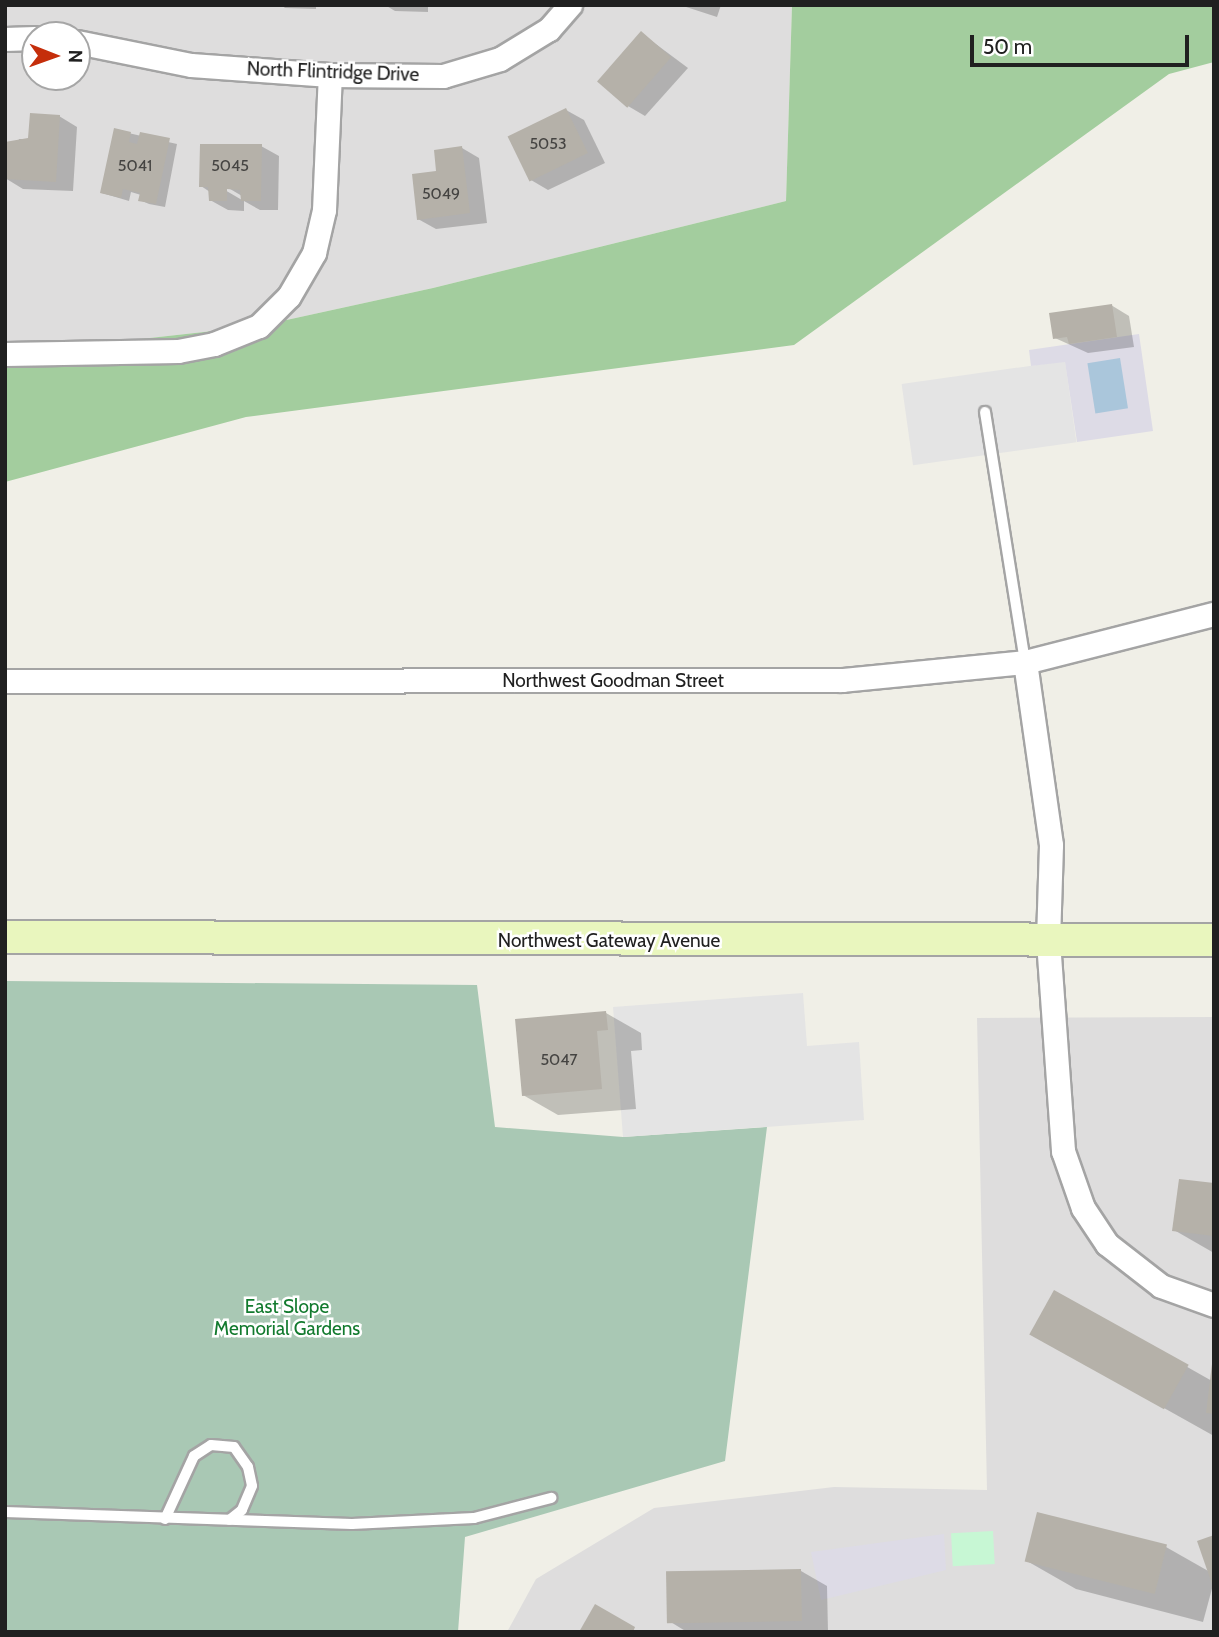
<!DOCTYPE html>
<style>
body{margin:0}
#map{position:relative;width:1219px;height:1637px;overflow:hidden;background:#f0efe7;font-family:Cabin,sans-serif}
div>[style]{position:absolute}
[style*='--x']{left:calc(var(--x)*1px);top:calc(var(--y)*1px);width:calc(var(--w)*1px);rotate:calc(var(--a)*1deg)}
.residential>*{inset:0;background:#dedddd}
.forest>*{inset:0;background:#a3cd9e}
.cemetery>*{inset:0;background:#a9c8b4}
.park>*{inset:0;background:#c7f7d4;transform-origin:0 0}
.parking>*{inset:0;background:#e4e4e4;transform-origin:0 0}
.plaza>*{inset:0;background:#dddbe6}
.water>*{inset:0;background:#aac6db;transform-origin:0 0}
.shadow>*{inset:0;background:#0003}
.building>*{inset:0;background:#b5b1a9;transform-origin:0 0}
.roads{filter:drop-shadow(2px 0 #a4a4a4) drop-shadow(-2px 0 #a4a4a4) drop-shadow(0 2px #a4a4a4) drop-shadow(0 -2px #a4a4a4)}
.lane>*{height:10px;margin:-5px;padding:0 5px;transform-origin:5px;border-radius:5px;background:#fff}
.street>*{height:23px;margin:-11.5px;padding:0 11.5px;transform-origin:11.5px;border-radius:11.5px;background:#fff}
.secondary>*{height:32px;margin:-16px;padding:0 16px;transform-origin:16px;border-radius:16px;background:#e9f6be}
span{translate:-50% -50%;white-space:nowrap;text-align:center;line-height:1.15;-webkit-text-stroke:5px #fff;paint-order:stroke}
.number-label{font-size:16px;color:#454442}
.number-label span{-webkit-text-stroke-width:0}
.street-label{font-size:19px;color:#202020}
.park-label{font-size:19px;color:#127a2e}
.frame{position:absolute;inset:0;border:7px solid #202020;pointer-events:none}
.north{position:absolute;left:21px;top:21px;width:70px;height:70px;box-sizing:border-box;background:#fff;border:2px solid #a6a6a6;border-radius:50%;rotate:91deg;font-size:19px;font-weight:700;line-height:28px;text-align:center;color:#202020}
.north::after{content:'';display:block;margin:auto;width:24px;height:32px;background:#c52e0b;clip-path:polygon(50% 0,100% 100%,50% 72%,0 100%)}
.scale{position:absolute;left:970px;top:35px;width:219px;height:32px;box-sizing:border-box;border:4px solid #202020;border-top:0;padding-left:9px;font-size:21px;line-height:24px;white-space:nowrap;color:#202020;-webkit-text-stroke:5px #fff;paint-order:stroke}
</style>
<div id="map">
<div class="residential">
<i style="clip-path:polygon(evenodd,5px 5px,792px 5px,786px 201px,433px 288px,259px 326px,5px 354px,5px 5px,35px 35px,77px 35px,77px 77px,35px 77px,35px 35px)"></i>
<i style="clip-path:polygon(1214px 1017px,1214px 1632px,507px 1632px,536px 1579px,654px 1508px,834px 1487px,987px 1490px,977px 1018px)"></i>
</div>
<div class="forest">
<i style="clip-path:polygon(792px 5px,1214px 5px,1214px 62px,1169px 74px,794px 345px,246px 417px,5px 482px,5px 354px,259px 326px,433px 288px,786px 201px)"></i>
</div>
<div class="cemetery">
<i style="clip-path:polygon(5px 981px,477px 985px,495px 1127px,623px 1137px,767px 1127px,725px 1461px,465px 1537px,458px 1632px,5px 1632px)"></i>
</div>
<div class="park">
<i style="left:993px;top:1531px;width:33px;height:42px;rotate:87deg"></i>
</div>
<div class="parking">
<i style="left:1065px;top:361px;width:82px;height:165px;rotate:82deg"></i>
<i style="clip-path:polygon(803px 993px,807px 1046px,859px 1042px,864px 1120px,623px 1137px,613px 1007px)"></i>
</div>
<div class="plaza">
<i style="clip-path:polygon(1139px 334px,1153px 431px,1077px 442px,1065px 362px,1031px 366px,1029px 350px)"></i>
<i style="clip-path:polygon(944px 1534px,946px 1570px,821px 1600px,811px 1552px)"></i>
</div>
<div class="water">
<i style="left:1120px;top:358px;width:51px;height:33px;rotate:81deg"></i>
</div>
<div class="shadow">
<i style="clip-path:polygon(281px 5px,316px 5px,316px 9px,285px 8px)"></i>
<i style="clip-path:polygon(385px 5px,428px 5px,428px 12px,395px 11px)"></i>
<i style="clip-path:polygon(680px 5px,721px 5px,717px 17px)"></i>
<i style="clip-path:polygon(641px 33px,688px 68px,645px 116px,628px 106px)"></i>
<i style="clip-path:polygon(566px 110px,584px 120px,605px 163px,548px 190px,531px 180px)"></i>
<i style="clip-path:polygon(59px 116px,77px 127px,73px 191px,23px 189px,5px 178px,19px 139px,30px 139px)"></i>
<i style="clip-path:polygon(115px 130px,177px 144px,165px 207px,149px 204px,140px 200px,141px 195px,131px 192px,129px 201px,102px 193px)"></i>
<i style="clip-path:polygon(evenodd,261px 146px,279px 156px,278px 210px,260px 210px,244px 201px,244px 211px,228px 210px,210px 200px,210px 192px,201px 186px,261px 146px,220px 183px,242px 196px,242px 200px,218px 186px,220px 183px)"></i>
<i style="clip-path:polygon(462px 148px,479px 158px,487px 223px,436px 229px,418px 219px,438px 173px)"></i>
<i style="clip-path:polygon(1111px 305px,1129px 316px,1134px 347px,1088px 353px,1055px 338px)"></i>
<i style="clip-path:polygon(606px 1013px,641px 1033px,642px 1050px,631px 1051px,636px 1109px,558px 1115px,523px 1095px)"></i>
<i style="clip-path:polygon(1214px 1185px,1214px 1253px,1174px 1230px)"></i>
<i style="clip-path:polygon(1055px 1292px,1212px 1381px,1214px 1365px,1214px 1436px,1080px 1361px)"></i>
<i style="clip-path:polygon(1166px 1547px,1210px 1572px,1213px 1585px,1203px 1622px,1076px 1589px,1027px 1561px)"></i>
<i style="clip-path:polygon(801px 1571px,827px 1586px,828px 1632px,687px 1632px,669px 1621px)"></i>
</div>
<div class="building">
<i style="left:641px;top:31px;width:40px;height:67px;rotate:41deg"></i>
<i style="left:566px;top:108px;width:50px;height:65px;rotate:64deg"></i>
<i style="clip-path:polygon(30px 113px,60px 115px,56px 182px,5px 179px,5px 142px,28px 138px)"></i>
<i style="clip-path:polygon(114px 128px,131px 132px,129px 142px,137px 144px,140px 132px,170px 138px,156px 204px,138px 201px,140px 193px,123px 189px,121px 198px,100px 193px)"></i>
<i style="clip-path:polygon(200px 144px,262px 144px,261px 201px,241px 201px,240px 190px,227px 189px,227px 201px,209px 201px,208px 187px,199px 187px)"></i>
<i style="clip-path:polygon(462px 146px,470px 213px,417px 220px,412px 174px,436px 171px,434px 150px)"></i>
<i style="clip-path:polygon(1112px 304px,1117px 337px,1069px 344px,1067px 337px,1053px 339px,1049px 313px)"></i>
<i style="clip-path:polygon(606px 1011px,608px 1030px,597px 1031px,602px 1089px,522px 1096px,515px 1019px)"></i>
<i style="clip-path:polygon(1179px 1179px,1214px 1183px,1214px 1236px,1172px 1231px)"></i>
<i style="left:1054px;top:1290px;width:154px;height:51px;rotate:29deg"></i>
<i style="clip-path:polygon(1212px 1364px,1214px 1364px,1214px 1414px,1206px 1413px)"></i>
<i style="left:1037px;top:1512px;width:134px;height:51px;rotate:14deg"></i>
<i style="clip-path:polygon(1214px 1535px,1214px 1587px,1213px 1587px,1197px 1541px)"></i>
<i style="left:801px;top:1569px;width:52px;height:135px;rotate:89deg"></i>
<i style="clip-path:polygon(595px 1604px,635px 1627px,633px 1632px,579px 1632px)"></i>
</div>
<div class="roads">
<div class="lane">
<i style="--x:985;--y:412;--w:253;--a:80.9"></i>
<i style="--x:5;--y:1512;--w:347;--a:2"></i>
<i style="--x:352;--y:1524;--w:122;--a:-2.8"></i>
<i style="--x:474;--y:1518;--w:80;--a:-14.6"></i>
<i style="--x:165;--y:1519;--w:69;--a:-65.3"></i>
<i style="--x:194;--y:1456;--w:20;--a:-33"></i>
<i style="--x:211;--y:1445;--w:23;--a:5"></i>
<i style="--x:234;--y:1447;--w:24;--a:55"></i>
<i style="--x:248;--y:1467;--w:19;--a:78"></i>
<i style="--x:252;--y:1486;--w:26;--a:113"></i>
<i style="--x:242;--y:1510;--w:16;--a:142"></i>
</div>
<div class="street">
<i style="--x:5;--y:39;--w:30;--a:-2"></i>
<i style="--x:77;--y:42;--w:116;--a:11.4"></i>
<i style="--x:191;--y:65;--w:139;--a:4.1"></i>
<i style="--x:330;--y:75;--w:113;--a:0.5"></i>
<i style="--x:443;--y:76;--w:59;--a:-16.6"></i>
<i style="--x:500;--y:59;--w:57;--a:-31.5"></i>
<i style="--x:549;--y:29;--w:32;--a:-49"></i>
<i style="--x:5;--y:354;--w:173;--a:-1"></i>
<i style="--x:178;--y:351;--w:37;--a:-11"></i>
<i style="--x:214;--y:344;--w:48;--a:-21.8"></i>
<i style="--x:259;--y:326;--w:42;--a:-45"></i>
<i style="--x:289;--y:296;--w:50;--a:-59.8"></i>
<i style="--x:314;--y:253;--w:44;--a:-76.9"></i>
<i style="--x:324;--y:210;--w:135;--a:-87.5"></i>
<i style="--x:1025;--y:662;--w:185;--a:81.9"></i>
<i style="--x:1051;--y:845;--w:96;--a:91.8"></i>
<i style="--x:1048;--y:941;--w:211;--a:85.9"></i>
<i style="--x:1063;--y:1151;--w:60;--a:70.7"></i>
<i style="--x:1083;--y:1208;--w:43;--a:56.3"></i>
<i style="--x:1107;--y:1244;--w:68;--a:37.9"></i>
<i style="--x:1161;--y:1286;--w:56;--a:19.7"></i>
<i style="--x:5;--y:681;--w:837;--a:-0.07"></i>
<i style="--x:842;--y:680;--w:184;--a:-5.6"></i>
<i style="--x:1025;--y:662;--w:195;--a:-14.3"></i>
</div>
<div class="secondary">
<i style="--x:5;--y:937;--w:1209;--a:0.14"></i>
</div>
</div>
<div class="number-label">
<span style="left:548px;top:144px">5053</span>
<span style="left:135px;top:166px">5041</span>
<span style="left:230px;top:166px">5045</span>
<span style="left:441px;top:194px">5049</span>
<span style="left:559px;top:1060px">5047</span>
</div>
<div class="street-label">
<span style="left:333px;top:72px;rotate:2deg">North Flintridge Drive</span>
<span style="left:613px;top:681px">Northwest Goodman Street</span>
<span style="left:609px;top:941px">Northwest Gateway Avenue</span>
</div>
<div class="park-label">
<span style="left:287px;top:1318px">East Slope<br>Memorial Gardens</span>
</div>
<div class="frame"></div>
<div class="north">N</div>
<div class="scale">50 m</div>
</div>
